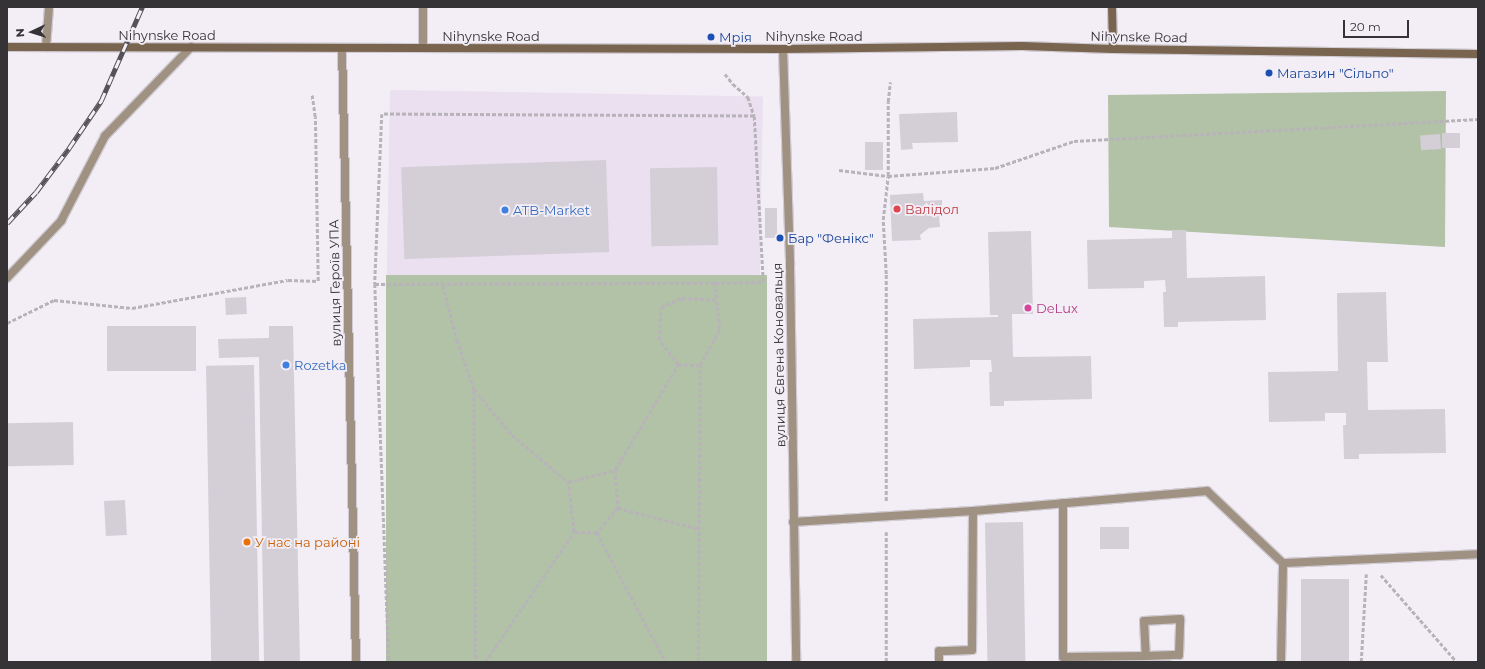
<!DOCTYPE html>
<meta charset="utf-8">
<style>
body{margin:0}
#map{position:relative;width:1485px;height:669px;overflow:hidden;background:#f3eef6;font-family:Montserrat,sans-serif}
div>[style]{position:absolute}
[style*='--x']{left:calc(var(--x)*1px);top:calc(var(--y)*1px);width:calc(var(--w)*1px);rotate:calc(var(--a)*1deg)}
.built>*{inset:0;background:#eae0f0;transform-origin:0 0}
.green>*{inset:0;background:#b2c2a7;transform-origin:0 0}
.building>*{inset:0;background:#d4ced7;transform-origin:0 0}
.path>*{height:2.5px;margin-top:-1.25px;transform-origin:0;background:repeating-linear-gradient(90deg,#b7b3b9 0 4px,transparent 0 6px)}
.roads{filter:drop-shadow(1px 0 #d1ccd3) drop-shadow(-1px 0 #d1ccd3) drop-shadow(0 1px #d1ccd3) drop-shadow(0 -1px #d1ccd3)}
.service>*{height:8px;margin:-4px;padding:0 4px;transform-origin:4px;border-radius:4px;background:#a09283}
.minor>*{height:8px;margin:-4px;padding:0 4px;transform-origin:4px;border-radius:4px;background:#a09283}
.tertiary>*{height:8px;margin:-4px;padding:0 4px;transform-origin:4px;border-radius:4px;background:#a09283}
.secondary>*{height:8px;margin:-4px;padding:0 4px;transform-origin:4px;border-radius:4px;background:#79654f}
.rail>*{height:4.5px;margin-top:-2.25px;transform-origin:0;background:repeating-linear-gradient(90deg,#f3eef6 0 9px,#555256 0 18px);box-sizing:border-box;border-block:1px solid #555256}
.dots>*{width:11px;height:11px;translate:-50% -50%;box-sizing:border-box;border:2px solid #f3eef6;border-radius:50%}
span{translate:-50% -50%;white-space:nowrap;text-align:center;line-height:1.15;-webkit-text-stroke:3.5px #f3eef6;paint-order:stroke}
.street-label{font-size:13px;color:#353336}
.transit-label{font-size:13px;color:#164399}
.left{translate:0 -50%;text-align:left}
.health-label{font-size:13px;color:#be3a42}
.shop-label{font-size:13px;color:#366cbe}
.hotel-label{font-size:13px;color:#b23c85}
.food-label{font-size:13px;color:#c56008}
.frame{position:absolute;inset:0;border:8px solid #353336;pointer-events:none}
.north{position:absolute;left:12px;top:12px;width:40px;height:40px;-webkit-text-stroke:3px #f3eef6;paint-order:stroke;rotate:266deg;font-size:11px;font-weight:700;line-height:16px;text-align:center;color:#353336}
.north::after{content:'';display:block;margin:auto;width:14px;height:18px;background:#353336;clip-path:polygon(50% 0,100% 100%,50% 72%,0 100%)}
.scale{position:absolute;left:1343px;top:20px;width:66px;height:18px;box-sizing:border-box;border:2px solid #353336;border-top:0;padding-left:5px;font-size:12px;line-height:14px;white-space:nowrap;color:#353336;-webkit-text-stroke:3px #f3eef6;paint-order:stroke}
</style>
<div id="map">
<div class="built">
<i style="left:390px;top:90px;width:373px;height:200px;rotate:1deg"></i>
</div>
<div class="green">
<i style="clip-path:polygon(1446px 91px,1445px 247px,1109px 227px,1108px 95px)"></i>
<i style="left:767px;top:275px;width:387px;height:381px;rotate:90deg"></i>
</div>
<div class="building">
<i style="clip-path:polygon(957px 112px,958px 142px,912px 143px,913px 149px,901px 150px,899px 114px)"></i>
<i style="left:1460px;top:133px;width:15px;height:18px;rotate:90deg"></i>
<i style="left:1440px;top:134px;width:15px;height:20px;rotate:86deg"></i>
<i style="left:865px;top:142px;width:18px;height:28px"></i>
<i style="left:606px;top:160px;width:92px;height:205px;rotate:88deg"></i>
<i style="left:717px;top:167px;width:78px;height:67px;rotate:89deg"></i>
<i style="clip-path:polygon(923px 193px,924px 201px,942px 200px,942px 214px,939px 214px,940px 227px,929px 228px,920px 235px,921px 240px,892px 241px,890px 195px)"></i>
<i style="left:765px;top:208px;width:12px;height:30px"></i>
<i style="clip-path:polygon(1172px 230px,1186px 230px,1187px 278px,1265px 276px,1266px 320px,1178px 322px,1178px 327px,1164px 327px,1163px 292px,1166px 292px,1165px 280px,1144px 281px,1144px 288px,1088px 289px,1087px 240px,1172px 238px)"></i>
<i style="clip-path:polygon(1031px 231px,1033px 314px,1012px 314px,1013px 357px,1091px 356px,1092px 399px,1004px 401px,1004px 406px,990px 406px,989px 372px,992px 372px,991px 360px,970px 360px,970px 367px,914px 369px,913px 319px,998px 317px,998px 315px,990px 315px,988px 232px)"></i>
<i style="clip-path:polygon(1386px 292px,1388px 362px,1367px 362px,1368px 410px,1445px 409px,1446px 453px,1359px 454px,1359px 459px,1344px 459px,1343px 425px,1346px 425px,1346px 413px,1325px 413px,1325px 421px,1269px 422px,1268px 372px,1338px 371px,1337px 293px)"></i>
<i style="left:246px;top:297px;width:17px;height:21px;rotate:87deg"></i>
<i style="left:107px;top:326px;width:89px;height:45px"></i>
<i style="clip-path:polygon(269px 326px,293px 326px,300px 662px,264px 662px,259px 357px,219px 358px,218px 339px,269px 338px)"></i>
<i style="left:254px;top:365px;width:297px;height:48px;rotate:89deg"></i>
<i style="left:73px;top:422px;width:43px;height:66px;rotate:89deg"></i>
<i style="left:125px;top:500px;width:35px;height:21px;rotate:87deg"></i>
<i style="left:1023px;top:522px;width:139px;height:38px;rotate:89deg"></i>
<i style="left:1100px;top:527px;width:29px;height:22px"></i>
<i style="left:1301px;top:579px;width:48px;height:83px"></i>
<i style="clip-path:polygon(1171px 659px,1171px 662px,1060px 662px,1060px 661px)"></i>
</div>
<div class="path">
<i style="--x:725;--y:74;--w:13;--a:51"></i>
<i style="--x:733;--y:84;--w:20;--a:41"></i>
<i style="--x:748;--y:97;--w:20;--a:72"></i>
<i style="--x:839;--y:170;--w:49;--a:7"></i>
<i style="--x:888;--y:176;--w:107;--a:-4.3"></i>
<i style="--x:995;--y:168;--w:83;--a:-18.9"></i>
<i style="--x:1074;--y:141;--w:405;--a:-3.1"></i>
<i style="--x:715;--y:283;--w:47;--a:83.9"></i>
<i style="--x:720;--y:330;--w:41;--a:119.1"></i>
<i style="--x:700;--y:366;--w:22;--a:-177"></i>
<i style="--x:678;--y:365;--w:31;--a:-127"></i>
<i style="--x:659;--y:340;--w:33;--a:-87"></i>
<i style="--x:661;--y:307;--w:23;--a:-23"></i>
<i style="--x:682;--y:298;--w:35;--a:3"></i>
<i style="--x:375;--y:284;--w:340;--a:-0.2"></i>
<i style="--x:715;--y:283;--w:48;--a:-1.2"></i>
<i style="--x:763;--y:282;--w:166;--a:-93.1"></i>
<i style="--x:754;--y:116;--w:372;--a:-179.7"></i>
<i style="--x:382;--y:114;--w:170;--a:92.4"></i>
<i style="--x:375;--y:284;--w:378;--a:87.9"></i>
<i style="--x:443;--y:285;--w:57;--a:75.7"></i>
<i style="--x:457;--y:340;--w:52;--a:70.9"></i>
<i style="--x:474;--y:389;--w:60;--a:50.4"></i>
<i style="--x:512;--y:435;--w:73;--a:40"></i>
<i style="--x:568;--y:482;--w:49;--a:-14.3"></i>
<i style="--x:615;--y:470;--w:38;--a:85"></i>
<i style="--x:618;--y:508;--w:33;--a:130"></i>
<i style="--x:597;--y:533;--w:23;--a:-178"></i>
<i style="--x:574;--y:532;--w:50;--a:-96.8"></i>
<i style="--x:7;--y:323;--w:52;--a:-26.1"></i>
<i style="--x:54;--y:300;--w:78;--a:5.9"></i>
<i style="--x:132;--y:308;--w:158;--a:-10.2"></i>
<i style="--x:288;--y:280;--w:30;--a:2"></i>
<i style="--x:318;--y:281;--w:164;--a:-91"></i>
<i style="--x:315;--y:117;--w:22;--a:-98"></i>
<i style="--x:474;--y:391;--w:271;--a:89.6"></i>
<i style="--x:615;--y:470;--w:122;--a:-59"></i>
<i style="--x:886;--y:501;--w:227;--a:-90"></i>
<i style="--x:886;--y:274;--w:54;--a:-93.2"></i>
<i style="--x:883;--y:220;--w:44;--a:-83.5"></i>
<i style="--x:888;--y:176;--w:74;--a:-90"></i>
<i style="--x:888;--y:102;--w:20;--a:-84"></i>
<i style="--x:618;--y:508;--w:84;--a:14.5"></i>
<i style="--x:597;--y:533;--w:146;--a:61.9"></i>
<i style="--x:1381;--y:575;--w:116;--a:48.9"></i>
<i style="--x:485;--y:662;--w:158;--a:-55.6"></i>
<i style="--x:698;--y:662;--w:296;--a:-89.6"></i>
<i style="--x:886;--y:662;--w:130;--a:-90"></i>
<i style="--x:1361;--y:662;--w:88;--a:-86.7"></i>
</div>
<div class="roads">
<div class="service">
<i style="--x:7;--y:278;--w:79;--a:-46.5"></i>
<i style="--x:61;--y:221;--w:96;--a:-62.6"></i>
<i style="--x:105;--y:136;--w:124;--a:-46"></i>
<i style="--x:1063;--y:503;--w:154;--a:90"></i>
<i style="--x:1063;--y:657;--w:83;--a:-0.7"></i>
<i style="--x:1146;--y:656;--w:33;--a:-2"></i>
<i style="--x:1179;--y:655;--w:36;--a:-88"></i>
<i style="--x:1180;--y:619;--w:36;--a:177"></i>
<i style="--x:1144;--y:621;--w:35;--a:87"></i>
<i style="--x:973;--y:511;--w:235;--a:-4.9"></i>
<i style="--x:1207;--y:491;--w:105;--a:43.5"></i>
<i style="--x:793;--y:522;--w:180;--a:-3.5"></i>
<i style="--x:973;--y:511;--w:139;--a:90.4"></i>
<i style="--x:972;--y:650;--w:33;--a:178"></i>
<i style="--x:939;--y:651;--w:11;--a:90"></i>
<i style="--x:1281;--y:662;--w:99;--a:-88.8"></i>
<i style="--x:1283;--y:563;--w:195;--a:-2.6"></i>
</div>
<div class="minor">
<i style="--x:423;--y:7;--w:41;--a:90"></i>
<i style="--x:46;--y:47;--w:40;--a:-85.7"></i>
</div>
<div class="tertiary">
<i style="--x:342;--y:48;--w:614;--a:88.69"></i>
<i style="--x:783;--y:49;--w:216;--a:88.1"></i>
<i style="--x:790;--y:265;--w:397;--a:89.1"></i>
</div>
<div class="secondary">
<i style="--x:1112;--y:7;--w:42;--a:88.6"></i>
<i style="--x:7;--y:47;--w:776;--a:0.15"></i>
<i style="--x:783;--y:49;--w:239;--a:-0.7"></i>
<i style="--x:1022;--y:46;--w:91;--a:1.9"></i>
<i style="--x:1113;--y:49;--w:365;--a:0.8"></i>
</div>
</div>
<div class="rail">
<i style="--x:7;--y:223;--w:42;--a:-46.9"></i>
<i style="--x:36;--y:192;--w:55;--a:-53.1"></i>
<i style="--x:69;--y:148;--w:57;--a:-55.8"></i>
<i style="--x:101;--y:101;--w:103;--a:-66.4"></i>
</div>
<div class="dots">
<i style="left:711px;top:37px;background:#1a4fb4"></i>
<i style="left:1269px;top:73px;background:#1a4fb4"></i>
<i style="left:897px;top:209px;background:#e0444e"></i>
<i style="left:505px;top:210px;background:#3f7fe0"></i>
<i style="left:780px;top:238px;background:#1a4fb4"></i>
<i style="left:1028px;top:308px;background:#d1479c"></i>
<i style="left:286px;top:365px;background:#3f7fe0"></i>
<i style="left:247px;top:542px;background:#e8710a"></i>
</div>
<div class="street-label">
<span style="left:167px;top:35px">Nihynske Road</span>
<span style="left:491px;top:36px">Nihynske Road</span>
<span style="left:814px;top:36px">Nihynske Road</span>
<span style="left:1139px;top:37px;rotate:1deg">Nihynske Road</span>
<span style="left:335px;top:283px;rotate:-91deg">вулиця Героїв УПА</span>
<span style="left:779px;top:355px;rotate:-91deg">вулиця Євгена Коновальця</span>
</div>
<div class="transit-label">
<span class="left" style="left:719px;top:37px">Мрія</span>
<span class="left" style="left:1277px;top:73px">Магазин "Сільпо"</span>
<span class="left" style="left:788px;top:238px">Бар "Фенікс"</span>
</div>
<div class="health-label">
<span class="left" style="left:905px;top:209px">Валідол</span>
</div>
<div class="shop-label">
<span class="left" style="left:513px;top:210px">ATB-Market</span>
<span class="left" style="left:294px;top:365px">Rozetka</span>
</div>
<div class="hotel-label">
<span class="left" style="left:1036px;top:308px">DeLux</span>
</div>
<div class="food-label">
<span class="left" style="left:255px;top:542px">У нас на районі</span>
</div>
<div class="frame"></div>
<div class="north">N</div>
<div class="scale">20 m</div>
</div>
